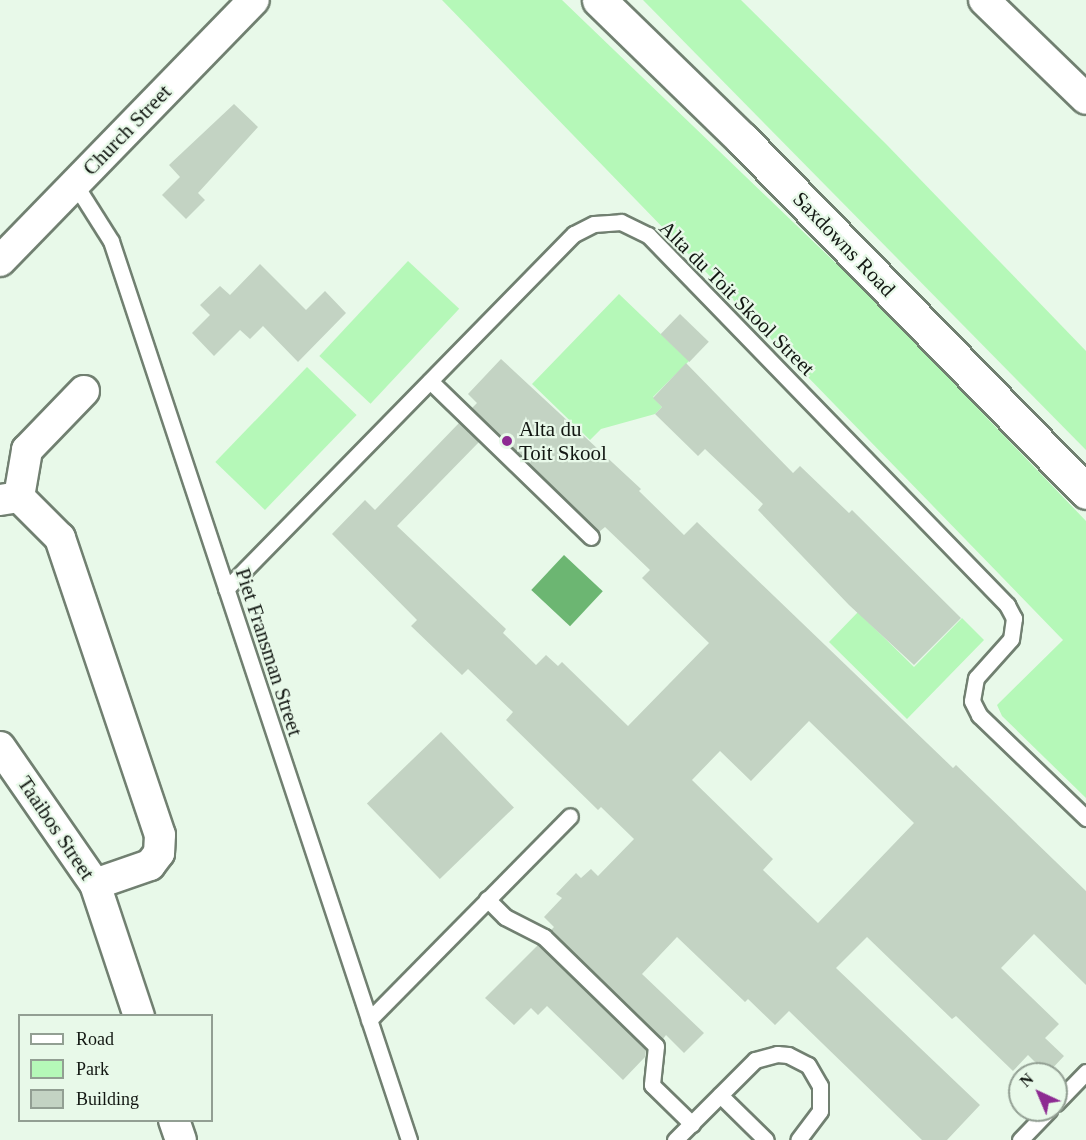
<!DOCTYPE html>
<style>
body{margin:0}
#map{position:relative;width:1086px;height:1140px;overflow:hidden;background:#e8f9e9;font-family:Georgia,serif}
div>[style]{position:absolute}
[style*='--x']{left:calc(var(--x)*1px);top:calc(var(--y)*1px);width:calc(var(--w)*1px);rotate:calc(var(--a)*1deg)}
.green>*{inset:0;background:#b5f8b8;transform-origin:0 0}
.water>*{inset:0;background:#6cb672;transform-origin:0 0}
.building>*{inset:0;background:#c3d3c3;transform-origin:0 0}
.roads{filter:drop-shadow(2px 0 #718071) drop-shadow(-2px 0 #718071) drop-shadow(0 2px #718071) drop-shadow(0 -2px #718071)}
.service>*{height:15px;margin:-7.5px;padding:0 7.5px;transform-origin:7.5px;border-radius:7.5px;background:#fff}
.minor>*{height:30px;margin:-15px;padding:0 15px;transform-origin:15px;border-radius:15px;background:#fff}
.tertiary>*{height:33px;margin:-16.5px;padding:0 16.5px;transform-origin:16.5px;border-radius:16.5px;background:#fff}
.dots>*{width:16px;height:16px;translate:-50% -50%;box-sizing:border-box;border:3px solid #e8f9e9;border-radius:50%}
span{translate:-50% -50%;white-space:nowrap;text-align:center;line-height:1.15;-webkit-text-stroke:4.5px #e8f9e9;paint-order:stroke}
.street-label{font-size:21px;color:#121712}
.poi-label{font-size:21px;color:#121712}
.left{translate:0 -50%;text-align:left}
.legend{position:absolute;left:18px;top:1014px;width:195px;height:108px;box-sizing:border-box;background:#e8f9e9;border:2px solid #929f93;margin:0;padding:8px 10px;list-style:none;font-size:18px;color:#121712}
.legend li{display:flex;align-items:center;gap:12px;height:30px}
.legend b{width:30px;border:2px solid #929f93}
.north{position:absolute;left:1008px;top:1062px;width:60px;height:60px;box-sizing:border-box;background:#e8f9e9;border:2px solid #929f93;border-radius:50%;rotate:316deg;font-size:16px;font-weight:700;line-height:24px;text-align:center;color:#121712}
.north::after{content:'';display:block;margin:auto;width:21px;height:27px;background:#8d2b92;clip-path:polygon(50% 0,100% 100%,50% 72%,0 100%)}
</style>
<div id="map">
<div class="green">
<i style="clip-path:polygon(442px 0,562px 0,870px 296px,1086px 521px,1086px 798px,1002px 716px,997px 705px,1063px 640px)"></i>
<i style="clip-path:polygon(643px 0,741px 0,887px 145px,1086px 351px,1086px 450px)"></i>
<i style="left:408px;top:261px;width:70px;height:130px;rotate:43deg"></i>
<i style="clip-path:polygon(619px 294px,689px 361px,653px 397px,662px 407px,655px 414px,601px 429px,590px 440px,532px 384px)"></i>
<i style="left:307px;top:367px;width:69px;height:132px;rotate:44deg"></i>
<i style="clip-path:polygon(858px 612px,914px 667px,962px 618px,984px 640px,907px 719px,829px 642px)"></i>
</div>
<div class="water">
<i style="left:564px;top:555px;width:53px;height:48px;rotate:43deg"></i>
</div>
<div class="building">
<i style="clip-path:polygon(234px 104px,258px 127px,198px 193px,205px 200px,186px 219px,162px 195px,180px 177px,169px 165px)"></i>
<i style="clip-path:polygon(260px 264px,306px 310px,325px 291px,346px 313px,298px 362px,263px 326px,250px 339px,240px 330px,214px 356px,192px 333px,210px 315px,200px 305px,220px 286px,230px 295px)"></i>
<i style="left:680px;top:314px;width:40px;height:28px;rotate:44deg"></i>
<i style="clip-path:polygon(evenodd,501px 359px,641px 489px,639px 491px,684px 535px,697px 522px,953px 768px,956px 765px,1086px 891px,1086px 985px,1034px 934px,1001px 968px,1059px 1024px,1045px 1038px,1064px 1056px,1047px 1074px,1028px 1055px,1013px 1071px,956px 1016px,952px 1019px,867px 937px,836px 968px,980px 1105px,947px 1140px,922px 1140px,789px 1011px,775px 1025px,748px 999px,745px 1002px,677px 937px,642px 974px,704px 1033px,684px 1053px,666px 1035px,663px 1039px,551px 930px,554px 927px,544px 917px,562px 898px,556px 894px,576px 873px,581px 878px,591px 869px,598px 876px,634px 839px,601px 807px,598px 810px,506px 720px,513px 712px,468px 669px,462px 675px,411px 626px,417px 620px,332px 534px,365px 500px,375px 510px,459px 423px,479px 442px,397px 526px,506px 629px,503px 633px,536px 665px,546px 655px,558px 666px,562px 662px,628px 726px,709px 643px,642px 578px,650px 570px,605px 527px,599px 532px,472px 408px,477px 403px,468px 394px,501px 359px,809px 721px,914px 823px,818px 923px,763px 870px,773px 859px,692px 780px,720px 751px,751px 781px,809px 721px)"></i>
<i style="clip-path:polygon(686px 363px,793px 473px,800px 466px,849px 513px,852px 510px,961px 618px,914px 665px,849px 605px,758px 510px,763px 504px,705px 449px,698px 456px,655px 414px,662px 407px,653px 398px)"></i>
<i style="left:441px;top:732px;width:105px;height:103px;rotate:46deg"></i>
<i style="clip-path:polygon(538px 945px,646px 1050px,645px 1057px,623px 1080px,547px 1006px,538px 1015px,531px 1008px,514px 1025px,485px 998px)"></i>
</div>
<div class="roads">
<div class="service">
<i style="--x:75;--y:184;--w:67;--a:57.7"></i>
<i style="--x:111;--y:241;--w:947;--a:71.66"></i>
<i style="--x:430;--y:381;--w:224;--a:44.1"></i>
<i style="--x:226;--y:589;--w:497;--a:-45.6"></i>
<i style="--x:574;--y:234;--w:22;--a:-27"></i>
<i style="--x:594;--y:224;--w:27;--a:-4"></i>
<i style="--x:621;--y:222;--w:30;--a:26"></i>
<i style="--x:648;--y:235;--w:516;--a:45.86"></i>
<i style="--x:1007;--y:605;--w:15;--a:62"></i>
<i style="--x:1014;--y:618;--w:21;--a:98"></i>
<i style="--x:1011;--y:639;--w:52;--a:131.9"></i>
<i style="--x:976;--y:678;--w:23;--a:100"></i>
<i style="--x:972;--y:701;--w:16;--a:63"></i>
<i style="--x:979;--y:715;--w:149;--a:43.9"></i>
<i style="--x:487;--y:899;--w:25;--a:45"></i>
<i style="--x:505;--y:917;--w:44;--a:27.1"></i>
<i style="--x:544;--y:937;--w:156;--a:44.2"></i>
<i style="--x:656;--y:1046;--w:39;--a:96"></i>
<i style="--x:652;--y:1085;--w:56;--a:44.3"></i>
<i style="--x:369;--y:1020;--w:286;--a:-45.4"></i>
<i style="--x:720;--y:1095;--w:64;--a:44.4"></i>
<i style="--x:1056;--y:1103;--w:43;--a:-45.9"></i>
<i style="--x:675;--y:1140;--w:113;--a:-45"></i>
<i style="--x:755;--y:1060;--w:23;--a:-15"></i>
<i style="--x:777;--y:1054;--w:11;--a:5"></i>
<i style="--x:788;--y:1055;--w:22;--a:27"></i>
<i style="--x:808;--y:1065;--w:24;--a:60"></i>
<i style="--x:820;--y:1086;--w:25;--a:90"></i>
<i style="--x:820;--y:1111;--w:36;--a:127"></i>
<i style="--x:1020;--y:1140;--w:42;--a:-46"></i>
</div>
<div class="minor">
<i style="--x:984;--y:0;--w:142;--a:44.1"></i>
<i style="--x:0;--y:261;--w:364;--a:-45.8"></i>
<i style="--x:19;--y:497;--w:48;--a:-80.3"></i>
<i style="--x:27;--y:450;--w:82;--a:-46"></i>
<i style="--x:0;--y:500;--w:19;--a:-9"></i>
<i style="--x:19;--y:497;--w:58;--a:45"></i>
<i style="--x:60;--y:538;--w:313;--a:71.4"></i>
<i style="--x:160;--y:835;--w:18;--a:93"></i>
<i style="--x:159;--y:853;--w:15;--a:127"></i>
<i style="--x:150;--y:865;--w:58;--a:160.9"></i>
<i style="--x:0;--y:747;--w:167;--a:55.3"></i>
<i style="--x:95;--y:884;--w:139;--a:71.6"></i>
<i style="--x:174;--y:1120;--w:21;--a:71"></i>
</div>
<div class="tertiary">
<i style="--x:599;--y:0;--w:199;--a:44.2"></i>
<i style="--x:742;--y:139;--w:493;--a:45.7"></i>
</div>
</div>
<div class="dots">
<i style="left:507px;top:441px;background:#8d2b92"></i>
</div>
<div class="street-label">
<span style="left:127px;top:130px;rotate:-46deg">Church Street</span>
<span style="left:844px;top:244px;rotate:46deg">Saxdowns Road</span>
<span style="left:737px;top:298px;rotate:45deg">Alta du Toit Skool Street</span>
<span style="left:269px;top:652px;rotate:72deg">Piet Fransman Street</span>
<span style="left:56px;top:828px;rotate:56deg">Taaibos Street</span>
</div>
<div class="poi-label">
<span class="left" style="left:519px;top:441px">Alta du<br>Toit Skool</span>
</div>
<ul class="legend">
<li><b style="height:8px;background:#fff"></b>Road</li>
<li><b style="height:16px;background:#b5f8b8"></b>Park</li>
<li><b style="height:16px;background:#c3d3c3"></b>Building</li>
</ul>
<div class="north">N</div>
</div>
